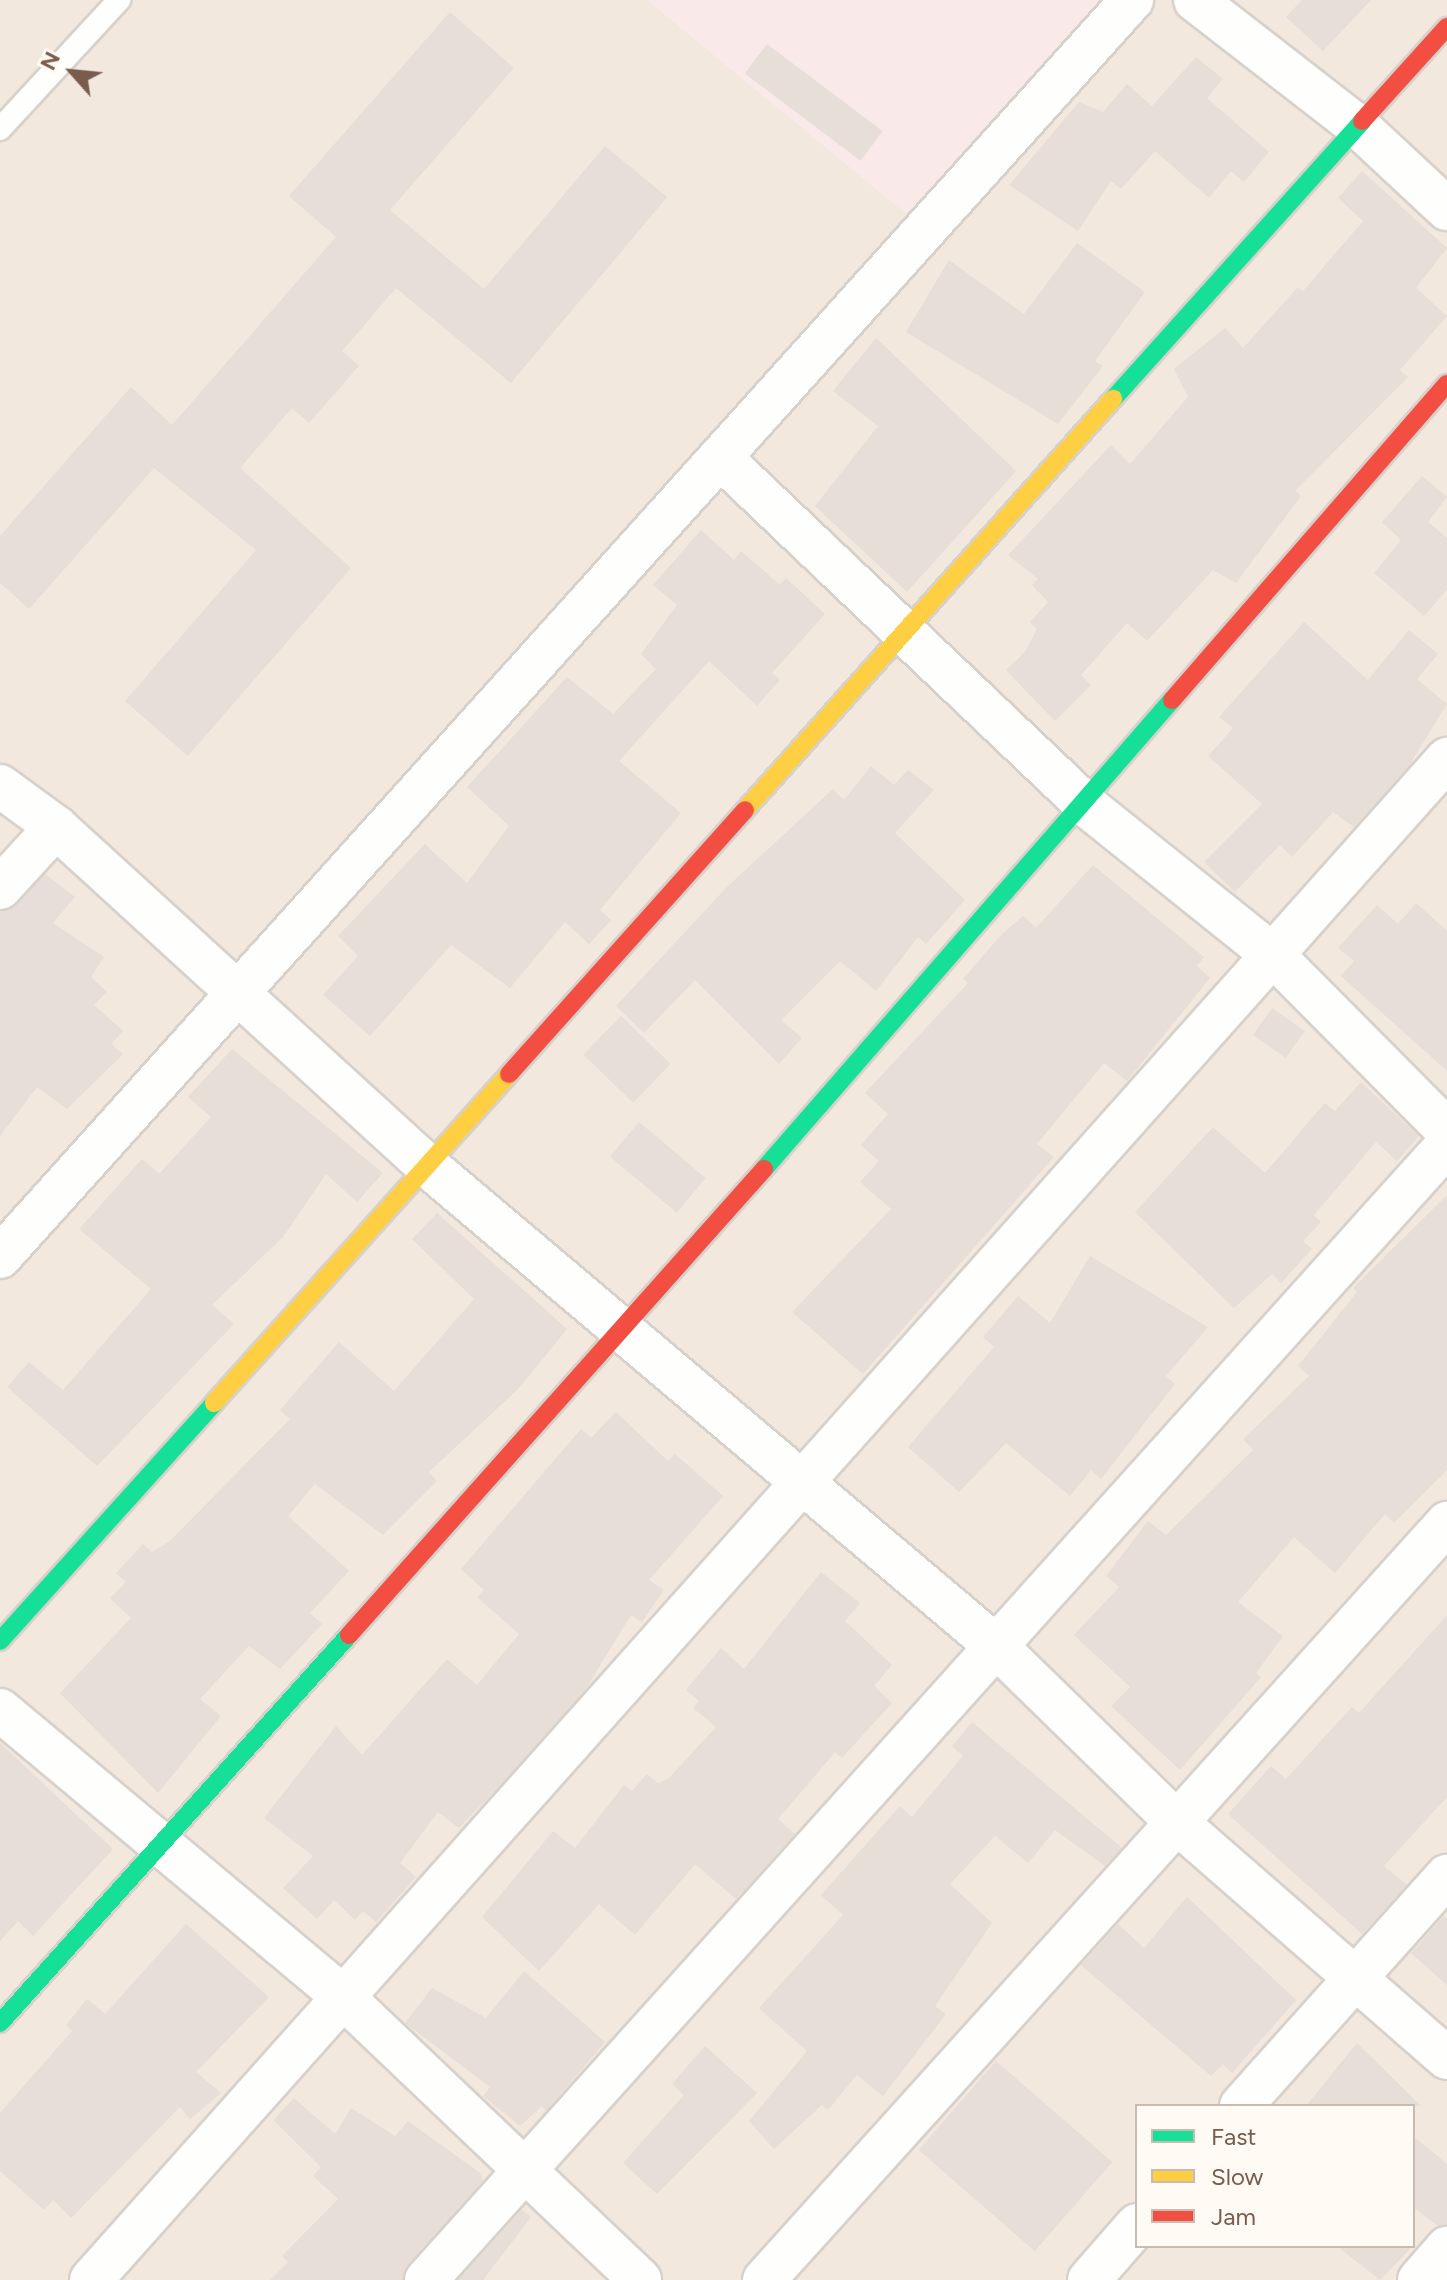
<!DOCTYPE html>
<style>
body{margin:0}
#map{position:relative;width:1447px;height:2280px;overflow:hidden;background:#f9f5f0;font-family:Figtree,sans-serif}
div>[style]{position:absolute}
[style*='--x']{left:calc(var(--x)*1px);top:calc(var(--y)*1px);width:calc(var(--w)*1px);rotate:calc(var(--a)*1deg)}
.residential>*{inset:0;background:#f2e8de}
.medical>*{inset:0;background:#fae9e9}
.building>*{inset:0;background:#e6ded7;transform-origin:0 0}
.roads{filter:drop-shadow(2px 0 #d7d1cb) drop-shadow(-2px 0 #d7d1cb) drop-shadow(0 2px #d7d1cb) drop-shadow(0 -2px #d7d1cb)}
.lane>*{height:22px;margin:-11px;padding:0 11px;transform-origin:11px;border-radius:11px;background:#fefefd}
.street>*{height:42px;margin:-21px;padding:0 21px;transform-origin:21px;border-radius:21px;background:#fefefd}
.fast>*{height:18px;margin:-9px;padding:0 9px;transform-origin:9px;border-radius:9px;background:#16e098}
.slow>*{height:18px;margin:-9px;padding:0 9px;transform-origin:9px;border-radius:9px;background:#ffcf43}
.jam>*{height:18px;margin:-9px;padding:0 9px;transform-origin:9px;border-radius:9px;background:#f24e42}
span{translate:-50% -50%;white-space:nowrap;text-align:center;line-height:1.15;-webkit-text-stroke:6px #fffaf3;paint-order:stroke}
.legend{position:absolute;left:1135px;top:2104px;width:280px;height:144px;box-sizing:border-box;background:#fffaf3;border:2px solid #cabbb1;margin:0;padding:10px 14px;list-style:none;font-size:24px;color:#7a5c4d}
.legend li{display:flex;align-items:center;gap:16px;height:40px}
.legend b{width:40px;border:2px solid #cabbb1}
.north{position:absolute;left:32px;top:32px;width:80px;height:80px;-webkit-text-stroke:6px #fffaf3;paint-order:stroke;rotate:297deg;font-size:22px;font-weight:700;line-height:32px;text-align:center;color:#7a5c4d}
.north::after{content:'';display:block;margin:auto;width:28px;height:36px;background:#7a5c4d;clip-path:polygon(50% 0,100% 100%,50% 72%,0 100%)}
</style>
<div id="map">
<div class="residential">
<i style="clip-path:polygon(evenodd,0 0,1447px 0,1447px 2280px,0 2280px,0 0,1137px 2106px,1413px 2106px,1413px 2246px,1137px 2246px,1137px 2106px)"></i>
</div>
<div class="medical">
<i style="clip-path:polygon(647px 0,1104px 0,910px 217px)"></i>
</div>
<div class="building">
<i style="clip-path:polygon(1302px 0,1371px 0,1323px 51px,1286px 17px)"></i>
<i style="clip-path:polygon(450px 12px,514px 68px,390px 210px,484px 289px,605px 146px,667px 197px,511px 383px,396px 288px,342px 351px,359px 366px,309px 423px,292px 408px,240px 468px,351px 568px,188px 756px,125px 701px,256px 550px,154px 468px,29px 609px,0 583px,0 536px,131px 387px,172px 425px,336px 237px,289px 196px)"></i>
<i style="left:767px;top:44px;width:145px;height:37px;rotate:37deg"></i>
<i style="clip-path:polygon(1196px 57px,1223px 79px,1207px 98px,1269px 152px,1244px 182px,1231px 171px,1209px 198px,1155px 151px,1121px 189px,1111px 181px,1078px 231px,1009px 185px,1079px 102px,1103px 112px,1127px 84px,1152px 106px)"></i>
<i style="clip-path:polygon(1362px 171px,1447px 248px,1416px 288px,1447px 316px,1400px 370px,1408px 377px,1295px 491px,1301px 496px,1236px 583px,1213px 570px,1147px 641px,1127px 623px,1081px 675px,1091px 685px,1055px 721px,1006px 670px,1024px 653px,1037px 629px,1030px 622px,1048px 602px,1032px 585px,1038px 579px,1008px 555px,1111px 445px,1130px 464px,1188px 397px,1174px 369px,1225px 328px,1243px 348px,1298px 287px,1303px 291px,1363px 221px,1338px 198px)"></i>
<i style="clip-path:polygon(1077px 243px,1145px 292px,1095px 361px,1103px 366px,1058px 424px,906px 332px,949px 260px,1024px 314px)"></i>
<i style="clip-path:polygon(876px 338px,1016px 471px,907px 592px,815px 506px,878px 426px,833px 391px)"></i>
<i style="clip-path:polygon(1422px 476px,1447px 497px,1428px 522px,1447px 538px,1447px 590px,1424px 616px,1374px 573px,1401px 540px,1382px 522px)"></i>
<i style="clip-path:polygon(701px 530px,734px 560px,741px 551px,780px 585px,786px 578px,825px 614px,772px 673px,780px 680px,757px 706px,709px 661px,619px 761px,681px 813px,600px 910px,611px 920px,589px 944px,565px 922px,510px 988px,451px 945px,370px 1036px,323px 995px,358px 956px,338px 936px,425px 844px,467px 883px,509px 826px,467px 787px,567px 677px,613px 714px,656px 669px,641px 654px,677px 605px,653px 585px)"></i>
<i style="clip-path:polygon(1304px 622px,1368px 680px,1409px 630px,1438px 654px,1417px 679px,1447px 704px,1409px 766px,1354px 827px,1333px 812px,1292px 857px,1280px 845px,1235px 892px,1204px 862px,1262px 804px,1208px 756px,1233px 728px,1219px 717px)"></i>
<i style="clip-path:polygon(871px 766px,894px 785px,908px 770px,934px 790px,895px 833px,965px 900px,926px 944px,918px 937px,876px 991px,840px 961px,781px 1020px,802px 1038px,779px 1064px,695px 980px,644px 1033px,616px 1006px,726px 888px,833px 789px,844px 800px)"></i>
<i style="clip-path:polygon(1093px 865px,1204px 957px,1197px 966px,1210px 978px,1127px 1081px,1104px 1063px,1037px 1144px,1054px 1157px,863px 1374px,792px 1312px,891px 1209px,860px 1182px,879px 1161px,861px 1145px,888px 1114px,865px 1093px,968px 983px,963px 979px,1001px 935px,1023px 916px,1036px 928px)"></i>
<i style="clip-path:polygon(45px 874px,75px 897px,53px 923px,104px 957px,91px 977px,107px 992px,94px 1005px,123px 1031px,111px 1044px,123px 1054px,67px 1109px,37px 1087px,0 1136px,0 911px,17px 905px)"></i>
<i style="clip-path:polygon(1416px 903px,1447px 931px,1447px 1071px,1341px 976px,1354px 961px,1338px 948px,1377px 905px,1398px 924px)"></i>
<i style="left:1272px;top:1008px;width:40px;height:33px;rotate:35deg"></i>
<i style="left:621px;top:1016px;width:69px;height:54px;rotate:44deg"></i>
<i style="clip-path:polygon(232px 1049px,383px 1173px,357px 1202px,326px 1174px,283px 1237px,212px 1305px,234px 1324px,97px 1466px,7px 1387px,29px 1362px,63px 1390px,151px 1289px,79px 1229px,142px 1159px,159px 1174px,211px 1117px,188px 1097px)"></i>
<i style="clip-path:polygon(1361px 1082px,1419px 1136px,1397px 1161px,1376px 1142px,1314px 1215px,1321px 1222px,1303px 1241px,1312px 1249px,1281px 1283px,1272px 1274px,1234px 1308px,1135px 1212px,1213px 1127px,1265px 1173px,1325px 1103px,1335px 1111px)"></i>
<i style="left:639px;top:1122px;width:87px;height:45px;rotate:40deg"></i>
<i style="clip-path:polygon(1447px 1195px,1447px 1470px,1394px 1523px,1385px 1514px,1335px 1573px,1294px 1537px,1238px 1602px,1283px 1636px,1256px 1673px,1261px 1677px,1180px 1770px,1111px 1706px,1130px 1687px,1074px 1635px,1119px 1587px,1106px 1576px,1148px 1521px,1166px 1535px,1253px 1450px,1243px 1439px,1309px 1376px,1298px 1366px,1357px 1292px,1353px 1288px)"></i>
<i style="clip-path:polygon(437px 1213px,567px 1329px,519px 1388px,429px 1472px,437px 1481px,383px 1535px,315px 1484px,288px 1516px,349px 1571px,310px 1613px,322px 1624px,280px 1669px,249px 1646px,200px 1699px,221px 1716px,158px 1793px,60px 1693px,131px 1618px,110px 1598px,126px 1582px,116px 1573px,143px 1544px,152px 1552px,169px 1542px,290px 1419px,280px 1410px,339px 1342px,394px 1391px,474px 1299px,412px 1239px)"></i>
<i style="clip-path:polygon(1090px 1256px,1208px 1327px,1166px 1376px,1175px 1384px,1101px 1479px,1091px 1470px,1070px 1496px,1006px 1443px,959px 1492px,908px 1447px,994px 1347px,983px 1337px,1018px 1296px,1050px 1323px)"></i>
<i style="clip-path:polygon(616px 1412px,668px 1461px,675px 1454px,723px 1496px,649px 1580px,664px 1590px,642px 1622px,631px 1615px,585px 1690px,503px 1782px,459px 1828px,438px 1812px,400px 1863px,416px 1877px,376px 1922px,363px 1911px,355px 1920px,334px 1900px,317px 1919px,283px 1888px,313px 1856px,264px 1818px,336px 1726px,362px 1755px,447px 1659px,477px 1685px,519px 1634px,477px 1597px,484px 1590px,461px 1569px,581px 1429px,591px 1438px)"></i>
<i style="clip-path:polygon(821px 1572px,860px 1603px,845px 1621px,892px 1665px,874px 1686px,892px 1703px,842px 1758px,835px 1752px,778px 1819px,795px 1834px,736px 1899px,695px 1864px,635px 1935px,599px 1904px,539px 1971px,482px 1917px,553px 1831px,575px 1848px,624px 1785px,632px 1791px,647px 1774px,658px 1783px,669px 1778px,716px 1727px,693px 1708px,699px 1701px,686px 1690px,721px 1648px,744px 1669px)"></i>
<i style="clip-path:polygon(1447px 1615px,1447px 1797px,1384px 1866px,1407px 1885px,1362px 1934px,1228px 1814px,1271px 1766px,1286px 1779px,1352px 1707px,1359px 1713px)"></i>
<i style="clip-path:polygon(972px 1722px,1122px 1848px,1105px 1866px,1055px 1830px,1028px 1863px,995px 1836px,950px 1884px,992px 1923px,935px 2006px,946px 2014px,883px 2096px,857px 2075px,828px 2110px,822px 2105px,774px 2149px,749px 2121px,807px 2051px,759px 2008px,843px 1915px,821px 1895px,900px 1806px,912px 1817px,963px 1756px,952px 1746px)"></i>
<i style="clip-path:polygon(0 1743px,113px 1849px,33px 1936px,18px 1921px,0 1941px)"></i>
<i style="clip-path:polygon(1187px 1897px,1296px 2000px,1232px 2073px,1223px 2064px,1211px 2076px,1081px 1965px,1118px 1924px,1144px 1948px)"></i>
<i style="clip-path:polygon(1444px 1916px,1447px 1919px,1447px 1985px,1411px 1953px)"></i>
<i style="clip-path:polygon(186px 1924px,269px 1997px,196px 2072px,221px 2093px,190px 2119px,180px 2107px,71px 2218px,53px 2200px,44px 2210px,0 2171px,0 2113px,72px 2031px,66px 2025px,87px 1999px,105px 2014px)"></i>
<i style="clip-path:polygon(524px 1971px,605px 2042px,546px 2111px,542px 2106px,520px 2126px,483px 2096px,490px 2087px,405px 2023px,432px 1988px,486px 2018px)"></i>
<i style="clip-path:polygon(1357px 2043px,1421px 2106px,1306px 2106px)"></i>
<i style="clip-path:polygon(705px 2046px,757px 2093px,657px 2194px,623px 2163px,684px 2095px,672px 2084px)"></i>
<i style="left:996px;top:2061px;width:154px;height:118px;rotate:41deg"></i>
<i style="clip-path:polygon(294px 2098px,335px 2134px,351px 2108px,395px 2136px,408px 2121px,480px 2173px,483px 2181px,408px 2264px,403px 2280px,270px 2280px,288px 2262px,282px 2256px,338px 2199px,313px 2176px,321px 2167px,273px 2120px)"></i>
<i style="clip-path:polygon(1413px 2136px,1447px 2164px,1447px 2225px,1438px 2226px,1413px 2207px)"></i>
<i style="clip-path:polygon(522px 2210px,531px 2217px,483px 2280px,458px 2280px)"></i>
<i style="clip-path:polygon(1337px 2246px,1413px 2246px,1380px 2280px)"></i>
</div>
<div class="roads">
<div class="lane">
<i style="--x:0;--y:129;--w:176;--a:-47.3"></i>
</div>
<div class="street">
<i style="--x:1195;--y:0;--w:209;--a:37.8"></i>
<i style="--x:1360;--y:128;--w:119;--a:43"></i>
<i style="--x:723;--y:460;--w:502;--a:43.55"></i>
<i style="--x:1087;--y:806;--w:237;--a:38.7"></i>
<i style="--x:1272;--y:954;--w:248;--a:45.2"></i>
<i style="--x:0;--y:786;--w:69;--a:36.2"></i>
<i style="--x:56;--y:827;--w:497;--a:42.4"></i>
<i style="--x:423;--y:1162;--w:750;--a:40.19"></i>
<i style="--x:996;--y:1646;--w:249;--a:44.3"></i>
<i style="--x:1174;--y:1820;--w:362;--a:41.1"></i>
<i style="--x:0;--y:888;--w:83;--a:-47.4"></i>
<i style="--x:0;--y:1257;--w:1692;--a:-48"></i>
<i style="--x:0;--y:1710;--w:449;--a:39.9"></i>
<i style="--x:344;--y:1998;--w:409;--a:43.6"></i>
<i style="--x:1241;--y:2106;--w:309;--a:-48.2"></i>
<i style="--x:91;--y:2280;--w:2038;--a:-48.28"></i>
<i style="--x:426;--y:2280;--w:1527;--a:-48.03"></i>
<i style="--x:764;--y:2280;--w:1020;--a:-47.94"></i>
<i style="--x:1089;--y:2280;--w:73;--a:-48.9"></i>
<i style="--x:1419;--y:2280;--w:43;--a:-48.8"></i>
</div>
<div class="fast">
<i style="--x:1113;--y:399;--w:373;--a:-48.1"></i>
<i style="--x:764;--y:1169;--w:622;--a:-48.98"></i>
<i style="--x:0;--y:1641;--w:320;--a:-48"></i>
<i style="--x:0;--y:2023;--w:522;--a:-48.03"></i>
</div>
<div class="slow">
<i style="--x:745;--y:810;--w:552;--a:-48.16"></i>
<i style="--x:214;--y:1403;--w:442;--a:-48.1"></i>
</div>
<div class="jam">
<i style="--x:1362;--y:121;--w:127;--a:-47.9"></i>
<i style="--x:1172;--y:700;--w:419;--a:-49"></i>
<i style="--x:509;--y:1074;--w:354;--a:-48.2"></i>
<i style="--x:349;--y:1635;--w:624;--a:-48.31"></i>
</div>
</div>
<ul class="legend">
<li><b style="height:10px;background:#16e098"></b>Fast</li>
<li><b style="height:10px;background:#ffcf43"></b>Slow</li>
<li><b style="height:10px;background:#f24e42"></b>Jam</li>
</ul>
<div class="north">N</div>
</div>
